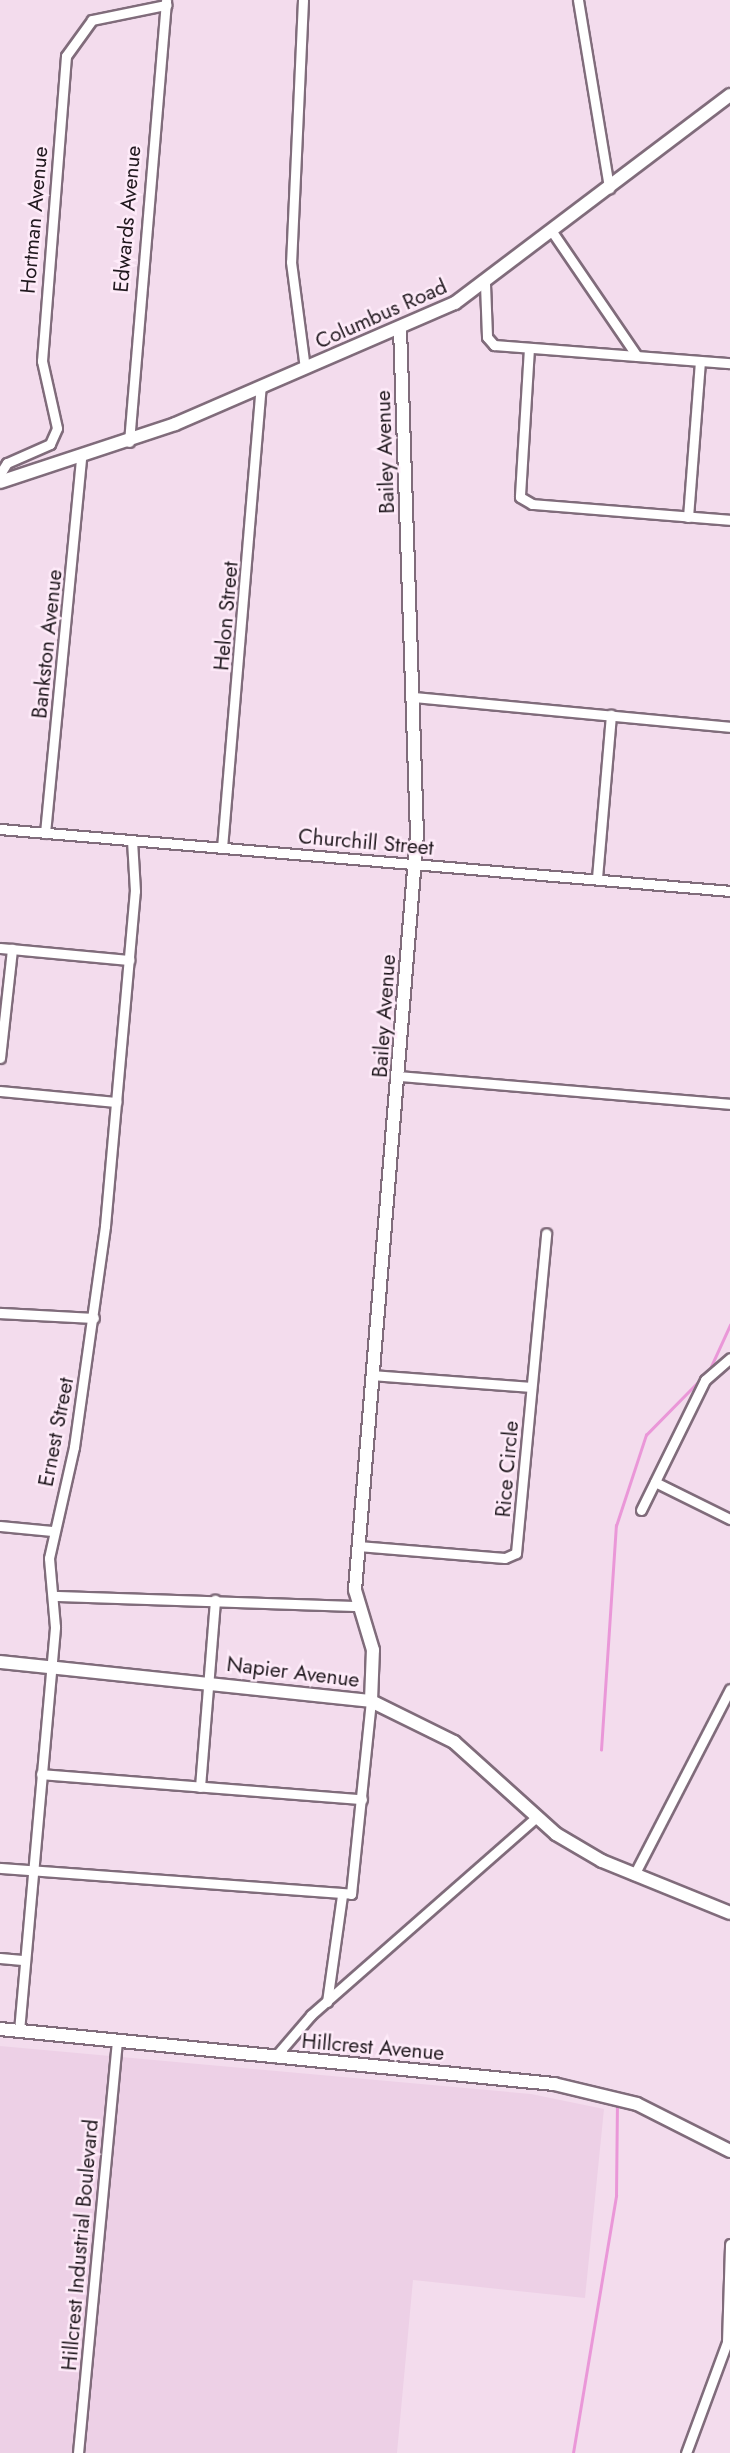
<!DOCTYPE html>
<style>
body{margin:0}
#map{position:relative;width:730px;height:2453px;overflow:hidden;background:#f3dced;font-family:Jost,sans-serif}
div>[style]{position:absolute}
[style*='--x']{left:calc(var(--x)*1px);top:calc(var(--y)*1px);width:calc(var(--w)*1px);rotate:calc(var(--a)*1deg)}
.built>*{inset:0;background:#edd0e6}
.stream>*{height:2.5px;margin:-1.25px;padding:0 1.25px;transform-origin:1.25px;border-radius:1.25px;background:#ea97d8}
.roads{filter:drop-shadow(2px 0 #806c7b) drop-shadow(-2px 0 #806c7b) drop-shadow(0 2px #806c7b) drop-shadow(0 -2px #806c7b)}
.street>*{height:9px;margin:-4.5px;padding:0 4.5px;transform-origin:4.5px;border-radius:4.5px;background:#fff}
.secondary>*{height:12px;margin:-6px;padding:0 6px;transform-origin:6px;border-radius:6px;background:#fff}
span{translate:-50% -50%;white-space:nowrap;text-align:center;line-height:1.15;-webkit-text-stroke:5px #feebf9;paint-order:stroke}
.street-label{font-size:21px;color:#20181e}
</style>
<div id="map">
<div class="built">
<i style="clip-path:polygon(0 2046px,531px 2094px,604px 2109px,585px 2298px,413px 2280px,397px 2453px,0 2453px)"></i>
</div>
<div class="stream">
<i style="--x:708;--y:1373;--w:53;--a:-65.4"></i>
<i style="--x:601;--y:1750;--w:225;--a:-86.2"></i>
<i style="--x:616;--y:1526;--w:96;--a:-71.8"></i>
<i style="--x:646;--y:1435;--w:81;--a:-45.5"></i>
<i style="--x:573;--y:2453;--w:261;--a:-80.5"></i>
<i style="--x:616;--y:2196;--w:89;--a:-89.4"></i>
</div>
<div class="roads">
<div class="street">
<i style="--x:303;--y:0;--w:262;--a:92.6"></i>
<i style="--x:291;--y:262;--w:107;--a:82.5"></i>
<i style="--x:578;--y:0;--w:191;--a:80.6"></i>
<i style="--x:553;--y:233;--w:149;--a:55.7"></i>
<i style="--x:485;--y:284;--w:53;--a:87.8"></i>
<i style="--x:487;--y:337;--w:11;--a:49"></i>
<i style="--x:494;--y:345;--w:237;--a:4.4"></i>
<i style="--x:529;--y:348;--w:149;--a:93.5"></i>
<i style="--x:520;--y:497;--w:14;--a:30"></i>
<i style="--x:532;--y:504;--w:199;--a:4.6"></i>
<i style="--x:129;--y:442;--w:443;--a:-85.2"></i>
<i style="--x:0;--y:474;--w:13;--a:-58"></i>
<i style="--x:7;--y:463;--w:47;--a:-23.8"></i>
<i style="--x:50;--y:444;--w:17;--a:-66"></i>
<i style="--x:57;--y:428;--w:69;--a:-102.6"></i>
<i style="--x:42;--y:361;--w:306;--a:-85.5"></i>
<i style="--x:66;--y:56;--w:44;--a:-54.2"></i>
<i style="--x:92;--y:20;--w:76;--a:-11.5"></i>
<i style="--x:688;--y:517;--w:156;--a:-85.6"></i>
<i style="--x:413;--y:697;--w:318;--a:5.4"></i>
<i style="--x:0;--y:829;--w:733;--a:4.85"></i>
<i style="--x:45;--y:833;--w:376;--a:-84.5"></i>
<i style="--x:222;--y:848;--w:462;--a:-85.2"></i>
<i style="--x:597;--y:878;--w:164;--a:-85.1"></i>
<i style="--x:0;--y:948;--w:130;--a:5.3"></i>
<i style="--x:0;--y:1058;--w:110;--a:-83.7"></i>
<i style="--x:399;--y:1076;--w:332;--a:4.8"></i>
<i style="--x:0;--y:1091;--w:117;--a:5.4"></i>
<i style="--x:0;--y:1313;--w:94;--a:3"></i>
<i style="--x:372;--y:1375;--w:159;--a:4.3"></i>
<i style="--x:655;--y:1482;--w:84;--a:26.3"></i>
<i style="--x:641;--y:1510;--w:145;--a:-63.8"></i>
<i style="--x:705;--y:1380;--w:33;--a:-41"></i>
<i style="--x:0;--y:1526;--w:53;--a:5.4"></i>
<i style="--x:358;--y:1546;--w:147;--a:4.7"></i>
<i style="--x:505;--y:1558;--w:12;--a:-24"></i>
<i style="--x:516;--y:1553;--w:321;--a:-84.6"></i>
<i style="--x:55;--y:1596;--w:302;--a:1.9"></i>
<i style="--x:41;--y:1774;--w:322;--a:4.5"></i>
<i style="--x:200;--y:1787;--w:188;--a:-85.4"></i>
<i style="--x:0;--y:1868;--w:352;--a:4.2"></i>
<i style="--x:351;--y:1894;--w:194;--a:-84.1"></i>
<i style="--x:634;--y:1875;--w:209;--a:-62.7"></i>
<i style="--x:0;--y:1958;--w:25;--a:5"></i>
<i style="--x:327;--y:2002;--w:108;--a:-82"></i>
<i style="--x:19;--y:2031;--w:406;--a:-84.9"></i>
<i style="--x:55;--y:1627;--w:69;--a:-95"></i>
<i style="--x:49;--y:1558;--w:114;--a:-77.3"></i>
<i style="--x:74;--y:1447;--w:223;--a:-82"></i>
<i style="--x:105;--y:1226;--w:336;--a:-84.9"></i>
<i style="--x:135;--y:891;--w:51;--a:-93.4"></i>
<i style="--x:275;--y:2057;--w:55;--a:-49.4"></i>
<i style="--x:311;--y:2015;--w:297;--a:-41.3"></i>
<i style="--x:727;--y:2342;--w:98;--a:-88.2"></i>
<i style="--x:78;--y:2453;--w:414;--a:-84.6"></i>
<i style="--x:686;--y:2453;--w:118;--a:-69.7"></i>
</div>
<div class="secondary">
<i style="--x:0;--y:482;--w:184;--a:-18.3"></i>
<i style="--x:175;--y:424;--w:305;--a:-23.4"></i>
<i style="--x:455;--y:303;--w:345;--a:-37.1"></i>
<i style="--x:0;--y:1662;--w:373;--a:6"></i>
<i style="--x:371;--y:1701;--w:93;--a:26.3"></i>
<i style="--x:454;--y:1742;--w:137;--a:42"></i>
<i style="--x:556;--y:1834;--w:53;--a:30.4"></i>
<i style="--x:602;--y:1861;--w:138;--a:22.1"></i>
<i style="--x:371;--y:1701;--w:51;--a:-87.8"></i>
<i style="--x:373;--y:1650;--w:63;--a:-106.7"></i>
<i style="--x:355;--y:1590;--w:758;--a:-85.31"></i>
<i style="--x:417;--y:835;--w:506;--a:-91.92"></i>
<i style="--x:0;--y:2029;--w:557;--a:5.67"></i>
<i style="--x:554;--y:2084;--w:85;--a:13.5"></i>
<i style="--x:637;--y:2104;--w:104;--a:26.8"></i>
</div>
</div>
<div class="street-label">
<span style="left:127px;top:219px;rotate:-85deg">Edwards Avenue</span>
<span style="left:34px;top:220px;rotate:-85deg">Hortman Avenue</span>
<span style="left:381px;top:314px;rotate:-24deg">Columbus Road</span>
<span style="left:385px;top:452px;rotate:-92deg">Bailey Avenue</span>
<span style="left:226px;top:616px;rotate:-85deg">Helon Street</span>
<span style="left:47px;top:644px;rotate:-84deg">Bankston Avenue</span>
<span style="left:366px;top:842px;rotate:5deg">Churchill Street</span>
<span style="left:384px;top:1016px;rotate:-86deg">Bailey Avenue</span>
<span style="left:56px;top:1432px;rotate:-79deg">Ernest Street</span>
<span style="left:507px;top:1469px;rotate:-85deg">Rice Circle</span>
<span style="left:293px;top:1672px;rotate:7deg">Napier Avenue</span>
<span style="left:373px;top:2047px;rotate:5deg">Hillcrest Avenue</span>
<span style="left:80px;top:2245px;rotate:-85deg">Hillcrest Industrial Boulevard</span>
</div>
</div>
